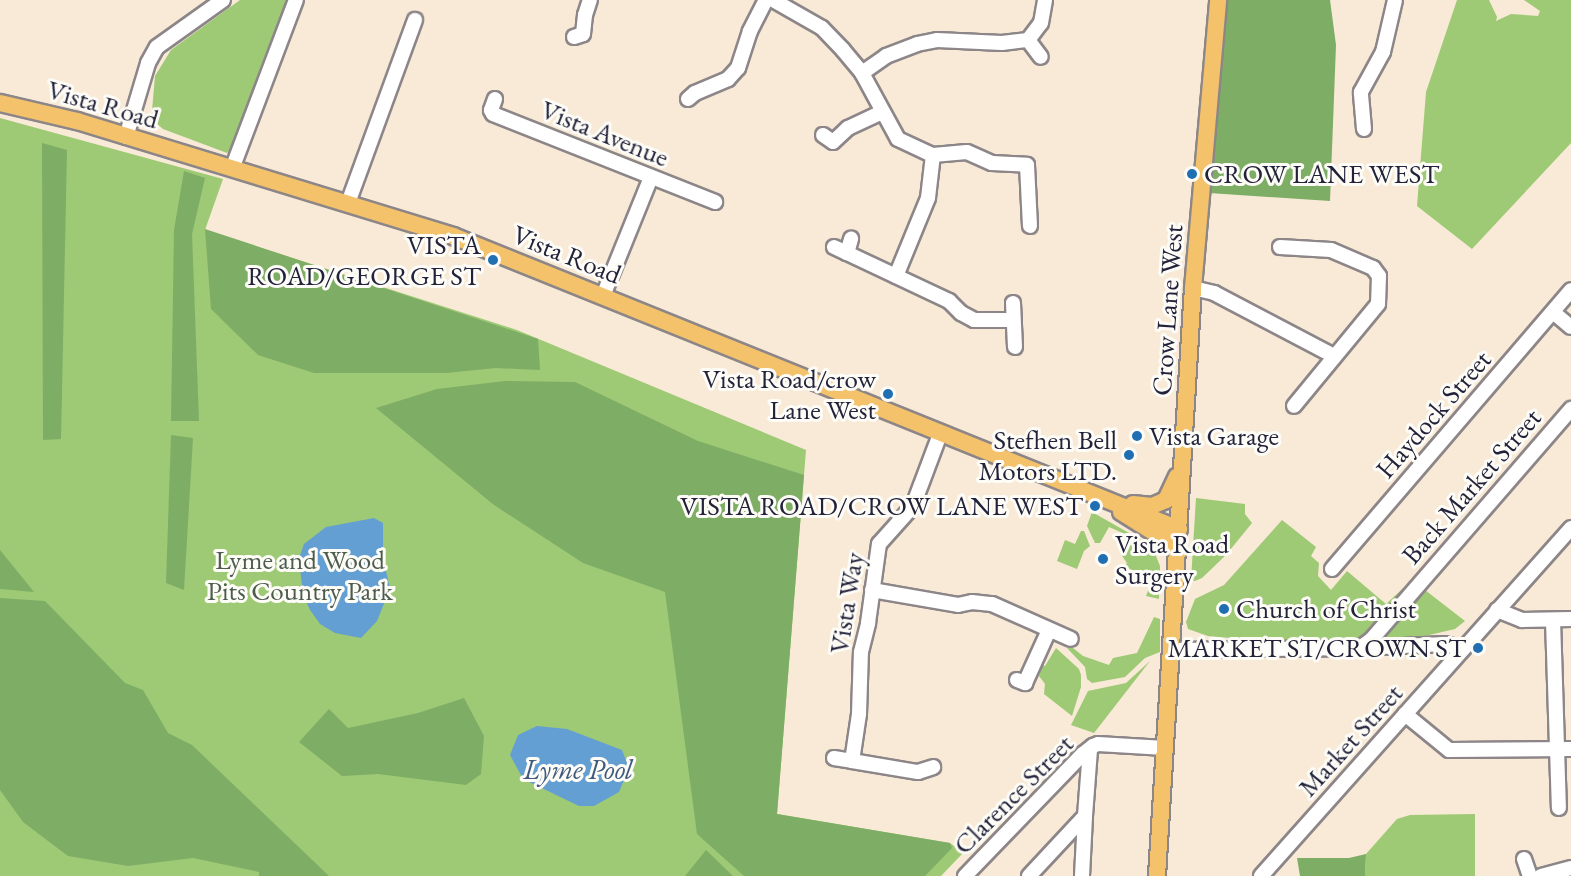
<!DOCTYPE html>
<style>
body{margin:0}
#map{position:relative;width:1571px;height:876px;overflow:hidden;background:#f8ead6;font-family:"EB Garamond",serif}
div>[style]{position:absolute}
[style*='--x']{left:calc(var(--x)*1px);top:calc(var(--y)*1px);width:calc(var(--w)*1px);rotate:calc(var(--a)*1deg)}
.green>*{inset:0;background:#9ec975}
.forest>*{inset:0;background:#7ead66}
.water>*{inset:0;background:#639fd3}
.roads{filter:drop-shadow(2px 0 #8d8688) drop-shadow(-2px 0 #8d8688) drop-shadow(0 2px #8d8688) drop-shadow(0 -2px #8d8688)}
.minor>*{height:14px;margin:-7px;padding:0 7px;transform-origin:7px;border-radius:7px;background:#fff}
.major>*{height:16px;margin:-8px;padding:0 8px;transform-origin:8px;border-radius:8px;background:#f3c26a}
.dots>*{width:16px;height:16px;translate:-50% -50%;box-sizing:border-box;border:3px solid #fdfcf7;border-radius:50%}
span{translate:-50% -50%;white-space:nowrap;text-align:center;line-height:1.15;-webkit-text-stroke:6px #fdfcf7;paint-order:stroke}
.street-label{font-size:27px;color:#22223b}
.poi-label{font-size:27px;color:#22223b}
.left{translate:0 -50%;text-align:left}
.right{translate:-100% -50%;text-align:right}
.park-label{font-size:27px;color:#4d5c4f}
.water-label{font-size:28px;color:#3f5a7f;font-style:italic}
</style>
<div id="map">
<div class="green">
<i style="clip-path:polygon(240px 0,288px 0,233px 148px,227px 153px,163px 129px,156px 123px,152px 111px,155px 76px,171px 50px)"></i>
<i style="clip-path:polygon(1457px 0,1489px 0,1497px 17px,1496px 21px,1511px 14px,1538px 16px,1540px 11px,1524px 0,1571px 0,1571px 143px,1472px 249px,1417px 206px,1426px 92px)"></i>
<i style="clip-path:polygon(0 118px,223px 179px,205px 230px,517px 330px,806px 450px,777px 814px,950px 843px,963px 853px,941px 876px,0 876px)"></i>
<i style="clip-path:polygon(1196px 498px,1245px 504px,1245px 514px,1252px 523px,1226px 555px,1202px 578px,1195px 581px,1191px 580px)"></i>
<i style="clip-path:polygon(1092px 512px,1152px 546px,1160px 566px,1159px 599px,1146px 596px,1153px 578px,1125px 567px,1127px 563px,1120px 553px,1127px 535px,1109px 527px,1100px 543px,1095px 543px,1087px 526px)"></i>
<i style="clip-path:polygon(1282px 520px,1316px 547px,1311px 556px,1319px 563px,1318px 576px,1331px 590px,1347px 571px,1386px 604px,1412px 580px,1465px 621px,1455px 629px,1412px 639px,1274px 642px,1208px 636px,1188px 629px,1186px 622px,1195px 599px,1224px 585px)"></i>
<i style="clip-path:polygon(1081px 531px,1084px 531px,1090px 546px,1084px 551px,1077px 569px,1057px 561px,1065px 540px,1075px 544px)"></i>
<i style="clip-path:polygon(1154px 617px,1160px 619px,1160px 652px,1145px 658px,1125px 677px,1092px 683px,1087px 679px,1085px 667px,1067px 648px,1073px 648px,1083px 656px,1109px 665px,1113px 658px,1137px 653px)"></i>
<i style="clip-path:polygon(1056px 648px,1079px 669px,1081px 675px,1081px 687px,1072px 716px,1044px 694px,1045px 684px,1039px 676px,1042px 665px,1045px 666px)"></i>
<i style="clip-path:polygon(1150px 661px,1094px 733px,1071px 725px,1088px 691px,1126px 683px)"></i>
<i style="clip-path:polygon(1475px 814px,1475px 876px,1365px 876px,1366px 854px,1397px 819px,1410px 815px)"></i>
</div>
<div class="forest">
<i style="clip-path:polygon(1225px 0,1330px 0,1336px 45px,1330px 201px,1209px 193px)"></i>
<i style="clip-path:polygon(42px 143px,67px 150px,61px 439px,43px 440px)"></i>
<i style="clip-path:polygon(184px 171px,205px 178px,192px 234px,199px 421px,171px 421px,174px 230px)"></i>
<i style="clip-path:polygon(205px 229px,538px 339px,540px 370px,496px 368px,446px 373px,314px 373px,258px 355px,211px 309px)"></i>
<i style="clip-path:polygon(505px 381px,575px 382px,698px 441px,804px 475px,777px 814px,950px 843px,952px 848px,925px 876px,744px 876px,697px 834px,665px 592px,583px 563px,494px 505px,376px 408px,437px 389px)"></i>
<i style="clip-path:polygon(171px 435px,193px 438px,184px 590px,166px 583px)"></i>
<i style="clip-path:polygon(0 550px,34px 592px,0 589px)"></i>
<i style="clip-path:polygon(0 598px,45px 601px,125px 683px,143px 690px,168px 733px,192px 745px,329px 876px,259px 876px,259px 872px,193px 858px,128px 866px,68px 856px,23px 822px,0 790px)"></i>
<i style="clip-path:polygon(464px 698px,484px 736px,481px 774px,466px 785px,378px 774px,342px 776px,299px 742px,329px 709px,348px 728px,418px 713px)"></i>
<i style="clip-path:polygon(706px 850px,733px 876px,685px 876px)"></i>
<i style="clip-path:polygon(1366px 854px,1365px 876px,1300px 876px,1297px 858px,1349px 858px)"></i>
</div>
<div class="water">
<i style="clip-path:polygon(374px 518px,383px 523px,383px 557px,390px 589px,377px 621px,361px 638px,335px 633px,320px 624px,310px 610px,303px 595px,299px 558px,304px 544px,326px 527px)"></i>
<i style="clip-path:polygon(537px 726px,567px 729px,622px 750px,629px 768px,619px 792px,594px 806px,579px 806px,523px 779px,510px 755px,518px 735px)"></i>
</div>
<div class="roads">
<div class="minor">
<i style="--x:773;--y:0;--w:56;--a:29.7"></i>
<i style="--x:822;--y:28;--w:30;--a:46"></i>
<i style="--x:843;--y:50;--w:30;--a:50"></i>
<i style="--x:862;--y:73;--w:75;--a:61.4"></i>
<i style="--x:898;--y:139;--w:38;--a:25"></i>
<i style="--x:933;--y:155;--w:34;--a:-5"></i>
<i style="--x:967;--y:152;--w:27;--a:24"></i>
<i style="--x:992;--y:163;--w:35;--a:3"></i>
<i style="--x:1027;--y:165;--w:61;--a:87.2"></i>
<i style="--x:574;--y:37;--w:9;--a:-18"></i>
<i style="--x:583;--y:34;--w:19;--a:-84"></i>
<i style="--x:585;--y:15;--w:16;--a:-72"></i>
<i style="--x:1028;--y:40;--w:21;--a:53"></i>
<i style="--x:862;--y:73;--w:29;--a:-35"></i>
<i style="--x:886;--y:56;--w:33;--a:-21"></i>
<i style="--x:917;--y:44;--w:20;--a:-11"></i>
<i style="--x:937;--y:40;--w:65;--a:2.6"></i>
<i style="--x:1002;--y:43;--w:26;--a:-7"></i>
<i style="--x:1028;--y:40;--w:21;--a:-53"></i>
<i style="--x:1041;--y:23;--w:23;--a:-80"></i>
<i style="--x:495;--y:99;--w:12;--a:110"></i>
<i style="--x:491;--y:110;--w:4;--a:63"></i>
<i style="--x:493;--y:114;--w:239;--a:21.6"></i>
<i style="--x:688;--y:99;--w:9;--a:-41"></i>
<i style="--x:695;--y:93;--w:36;--a:-23"></i>
<i style="--x:728;--y:79;--w:15;--a:-48"></i>
<i style="--x:738;--y:68;--w:39;--a:-72"></i>
<i style="--x:750;--y:31;--w:35;--a:-63"></i>
<i style="--x:1364;--y:129;--w:37;--a:-95"></i>
<i style="--x:1361;--y:92;--w:46;--a:-61.2"></i>
<i style="--x:1383;--y:52;--w:53;--a:-77"></i>
<i style="--x:823;--y:135;--w:12;--a:35"></i>
<i style="--x:833;--y:142;--w:21;--a:-43"></i>
<i style="--x:848;--y:128;--w:38;--a:-25"></i>
<i style="--x:126;--y:137;--w:77;--a:-73.4"></i>
<i style="--x:148;--y:63;--w:18;--a:-61"></i>
<i style="--x:157;--y:47;--w:81;--a:-35.5"></i>
<i style="--x:232;--y:169;--w:181;--a:-69.3"></i>
<i style="--x:348;--y:203;--w:195;--a:-69.9"></i>
<i style="--x:834;--y:247;--w:14;--a:25"></i>
<i style="--x:847;--y:253;--w:15;--a:-74"></i>
<i style="--x:1280;--y:247;--w:51;--a:3.4"></i>
<i style="--x:1331;--y:250;--w:46;--a:23.2"></i>
<i style="--x:1373;--y:268;--w:10;--a:53"></i>
<i style="--x:1379;--y:276;--w:28;--a:92"></i>
<i style="--x:1378;--y:304;--w:132;--a:129.5"></i>
<i style="--x:847;--y:253;--w:113;--a:25.2"></i>
<i style="--x:949;--y:301;--w:17;--a:45"></i>
<i style="--x:961;--y:313;--w:15;--a:28"></i>
<i style="--x:974;--y:320;--w:39;--a:0"></i>
<i style="--x:896;--y:276;--w:84;--a:-67.7"></i>
<i style="--x:928;--y:198;--w:43;--a:-83.4"></i>
<i style="--x:1193;--y:288;--w:22;--a:13"></i>
<i style="--x:1214;--y:293;--w:136;--a:27.7"></i>
<i style="--x:603;--y:296;--w:128;--a:-68"></i>
<i style="--x:1013;--y:303;--w:44;--a:87.4"></i>
<i style="--x:1553;--y:312;--w:23;--a:40"></i>
<i style="--x:1332;--y:569;--w:367;--a:-49.4"></i>
<i style="--x:872;--y:590;--w:87;--a:9.9"></i>
<i style="--x:958;--y:605;--w:14;--a:-12"></i>
<i style="--x:972;--y:602;--w:20;--a:6"></i>
<i style="--x:992;--y:604;--w:86;--a:23.9"></i>
<i style="--x:1497;--y:610;--w:27;--a:22"></i>
<i style="--x:1522;--y:620;--w:49;--a:-1.2"></i>
<i style="--x:1553;--y:620;--w:188;--a:88.2"></i>
<i style="--x:1360;--y:648;--w:14;--a:-36"></i>
<i style="--x:1371;--y:640;--w:306;--a:-49.1"></i>
<i style="--x:1171;--y:650;--w:189;--a:-0.6"></i>
<i style="--x:1360;--y:648;--w:85;--a:-2.7"></i>
<i style="--x:1445;--y:644;--w:18;--a:16"></i>
<i style="--x:1017;--y:680;--w:9;--a:21"></i>
<i style="--x:1025;--y:683;--w:58;--a:-65.6"></i>
<i style="--x:1405;--y:714;--w:57;--a:39.3"></i>
<i style="--x:1449;--y:750;--w:122;--a:-0.5"></i>
<i style="--x:834;--y:758;--w:18;--a:9"></i>
<i style="--x:852;--y:761;--w:48;--a:-81.5"></i>
<i style="--x:859;--y:714;--w:62;--a:-88.2"></i>
<i style="--x:861;--y:652;--w:30;--a:-76"></i>
<i style="--x:868;--y:623;--w:80;--a:-82.1"></i>
<i style="--x:879;--y:544;--w:51;--a:-48.2"></i>
<i style="--x:913;--y:506;--w:77;--a:-69.4"></i>
<i style="--x:852;--y:761;--w:67;--a:9.5"></i>
<i style="--x:918;--y:772;--w:16;--a:-18"></i>
<i style="--x:1524;--y:859;--w:18;--a:71"></i>
<i style="--x:965;--y:876;--w:170;--a:-46"></i>
<i style="--x:1083;--y:754;--w:13;--a:-39"></i>
<i style="--x:1093;--y:746;--w:5;--a:-22"></i>
<i style="--x:1098;--y:744;--w:67;--a:3.4"></i>
<i style="--x:1029;--y:876;--w:82;--a:-47"></i>
<i style="--x:1085;--y:816;--w:67;--a:-85.7"></i>
<i style="--x:1082;--y:876;--w:60;--a:-87.1"></i>
<i style="--x:1261;--y:876;--w:466;--a:-48.3"></i>
<i style="--x:1541;--y:876;--w:31;--a:-15"></i>
</div>
<div class="major">
<i style="--x:0;--y:103;--w:79;--a:13.2"></i>
<i style="--x:77;--y:121;--w:393;--a:17"></i>
<i style="--x:453;--y:236;--w:783;--a:21.98"></i>
<i style="--x:1133;--y:504;--w:19;--a:6"></i>
<i style="--x:1152;--y:506;--w:15;--a:-23"></i>
<i style="--x:1166;--y:500;--w:26;--a:-65"></i>
<i style="--x:1121;--y:512;--w:66;--a:32"></i>
<i style="--x:1157;--y:876;--w:589;--a:-86.5"></i>
<i style="--x:1193;--y:288;--w:289;--a:-85"></i>
</div>
</div>
<div class="dots">
<i style="left:1192px;top:174px;background:#1f6fb2"></i>
<i style="left:493px;top:260px;background:#1f6fb2"></i>
<i style="left:888px;top:394px;background:#1f6fb2"></i>
<i style="left:1137px;top:436px;background:#1f6fb2"></i>
<i style="left:1129px;top:455px;background:#1f6fb2"></i>
<i style="left:1095px;top:506px;background:#1f6fb2"></i>
<i style="left:1103px;top:559px;background:#1f6fb2"></i>
<i style="left:1224px;top:609px;background:#1f6fb2"></i>
<i style="left:1478px;top:648px;background:#1f6fb2"></i>
</div>
<div class="street-label">
<span style="left:103px;top:104px;rotate:16deg">Vista Road</span>
<span style="left:605px;top:133px;rotate:22deg">Vista Avenue</span>
<span style="left:567px;top:254px;rotate:22deg">Vista Road</span>
<span style="left:1167px;top:310px;rotate:-86deg">Crow Lane West</span>
<span style="left:1433px;top:414px;rotate:-49deg">Haydock Street</span>
<span style="left:1471px;top:486px;rotate:-49deg">Back Market Street</span>
<span style="left:846px;top:603px;rotate:-81deg">Vista Way</span>
<span style="left:1350px;top:740px;rotate:-48deg">Market Street</span>
<span style="left:1013px;top:794px;rotate:-45deg">Clarence Street</span>
</div>
<div class="poi-label">
<span class="left" style="left:1204px;top:174px">CROW LANE WEST</span>
<span class="right" style="left:481px;top:260px">VISTA<br>ROAD/GEORGE ST</span>
<span class="right" style="left:876px;top:394px">Vista Road/crow<br>Lane West</span>
<span class="left" style="left:1149px;top:436px">Vista Garage</span>
<span class="right" style="left:1117px;top:455px">Stefhen Bell<br>Motors LTD.</span>
<span class="right" style="left:1083px;top:506px">VISTA ROAD/CROW LANE WEST</span>
<span class="left" style="left:1115px;top:559px">Vista Road<br>Surgery</span>
<span class="left" style="left:1236px;top:609px">Church of Christ</span>
<span class="right" style="left:1466px;top:648px">MARKET ST/CROWN ST</span>
</div>
<div class="park-label">
<span style="left:300px;top:575px">Lyme and Wood<br>Pits Country Park</span>
</div>
<div class="water-label">
<span style="left:578px;top:769px">Lyme Pool</span>
</div>
</div>
